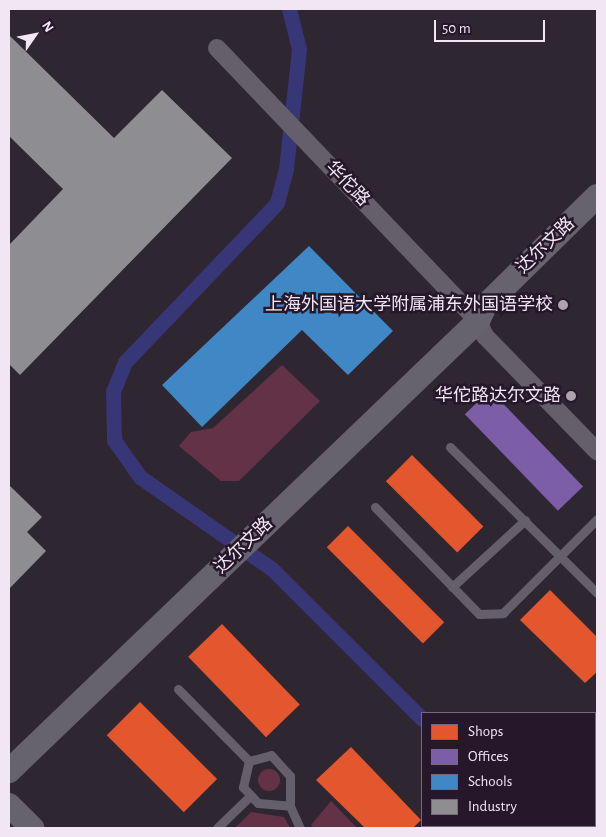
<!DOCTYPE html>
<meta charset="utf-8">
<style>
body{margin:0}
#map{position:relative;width:606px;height:837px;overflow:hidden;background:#2e2630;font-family:"Alegreya Sans","Noto Sans SC",sans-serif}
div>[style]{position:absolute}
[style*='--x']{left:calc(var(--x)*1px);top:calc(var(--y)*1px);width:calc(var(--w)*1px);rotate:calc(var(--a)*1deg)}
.green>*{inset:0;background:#643247}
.round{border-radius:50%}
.shops>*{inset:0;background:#e4572e;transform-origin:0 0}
.offices>*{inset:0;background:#7b5ea7;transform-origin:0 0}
.schools>*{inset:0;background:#3f88c5}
.industry>*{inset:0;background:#8d8d92}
.canal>*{height:15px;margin:-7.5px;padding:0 7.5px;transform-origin:7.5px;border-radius:7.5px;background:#373778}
.lane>*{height:9px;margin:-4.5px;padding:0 4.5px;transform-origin:4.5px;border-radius:4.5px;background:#645f6b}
.street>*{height:18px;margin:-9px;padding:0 9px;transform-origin:9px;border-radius:9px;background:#645f6b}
.secondary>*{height:24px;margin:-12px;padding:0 12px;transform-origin:12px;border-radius:12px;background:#66626e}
.dots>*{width:14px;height:14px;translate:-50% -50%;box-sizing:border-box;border:2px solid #26172b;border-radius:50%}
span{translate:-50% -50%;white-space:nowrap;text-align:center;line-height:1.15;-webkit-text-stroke:5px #26172b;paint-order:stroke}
.street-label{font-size:18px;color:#f1e7f4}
.poi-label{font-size:18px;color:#f1e7f4}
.right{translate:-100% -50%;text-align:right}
.frame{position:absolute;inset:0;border:10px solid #f1e7f4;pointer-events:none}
.legend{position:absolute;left:421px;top:712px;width:175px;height:115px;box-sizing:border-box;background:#26172b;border:1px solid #776a7b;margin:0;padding:6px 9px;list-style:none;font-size:15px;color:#f1e7f4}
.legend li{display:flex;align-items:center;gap:10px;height:25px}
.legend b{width:25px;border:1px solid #776a7b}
.north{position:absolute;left:10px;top:10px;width:50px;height:50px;-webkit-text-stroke:4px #26172b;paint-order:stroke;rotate:57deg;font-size:14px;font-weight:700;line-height:20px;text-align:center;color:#f1e7f4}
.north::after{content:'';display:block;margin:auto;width:18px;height:22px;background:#f1e7f4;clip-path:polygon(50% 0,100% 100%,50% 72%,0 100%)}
.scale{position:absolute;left:434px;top:20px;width:111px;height:22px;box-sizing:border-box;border:2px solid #f1e7f4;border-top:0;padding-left:6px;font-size:15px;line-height:18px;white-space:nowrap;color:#f1e7f4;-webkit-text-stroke:4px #26172b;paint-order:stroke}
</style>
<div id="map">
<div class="green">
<i style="clip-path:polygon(282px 365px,320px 401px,239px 481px,221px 481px,179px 446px,191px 432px,213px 428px)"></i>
<i class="round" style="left:258px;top:769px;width:22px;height:22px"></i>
<i style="clip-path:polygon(331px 801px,357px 828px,314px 828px,311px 825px)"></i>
<i style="clip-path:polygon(251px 812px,284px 817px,290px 828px,235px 828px)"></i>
</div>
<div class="shops">
<i style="left:412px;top:455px;width:101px;height:37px;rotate:45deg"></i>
<i style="left:348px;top:526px;width:136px;height:30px;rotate:45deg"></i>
<i style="clip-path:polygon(550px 590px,597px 637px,597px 672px,585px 683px,520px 620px)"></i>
<i style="left:222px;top:624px;width:112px;height:47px;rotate:46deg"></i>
<i style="left:140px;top:702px;width:109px;height:47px;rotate:45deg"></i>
<i style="clip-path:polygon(351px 747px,421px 820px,413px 828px,365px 828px,316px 780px)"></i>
<i style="clip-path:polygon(595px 777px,597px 781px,597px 828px,593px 828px,591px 826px,595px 826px)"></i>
</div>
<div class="offices">
<i style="left:490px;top:390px;width:134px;height:35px;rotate:46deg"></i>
</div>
<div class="schools">
<i style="clip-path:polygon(309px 246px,393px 331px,348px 375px,302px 330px,202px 427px,162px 385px)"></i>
</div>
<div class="industry">
<i style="clip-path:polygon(9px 35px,114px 138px,162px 90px,232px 158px,20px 375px,9px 364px,9px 245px,63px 189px,9px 136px)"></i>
<i style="clip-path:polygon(9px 485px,42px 517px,27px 532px,46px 551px,9px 589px)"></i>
</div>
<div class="canal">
<i style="--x:289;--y:9;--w:41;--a:76"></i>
<i style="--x:299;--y:49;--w:121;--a:96.2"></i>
<i style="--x:286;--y:169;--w:35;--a:105"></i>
<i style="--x:277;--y:203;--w:220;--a:133.7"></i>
<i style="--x:125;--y:362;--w:31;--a:112"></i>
<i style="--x:113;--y:391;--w:49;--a:88.8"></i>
<i style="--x:114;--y:440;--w:45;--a:54.9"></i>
<i style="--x:140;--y:477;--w:161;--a:34.9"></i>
<i style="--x:272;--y:569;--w:212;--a:45"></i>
<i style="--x:523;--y:826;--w:3;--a:45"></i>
</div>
<div class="lane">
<i style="--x:450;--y:447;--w:207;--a:44.8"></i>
<i style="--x:375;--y:507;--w:149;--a:45.8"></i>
<i style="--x:479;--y:614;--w:24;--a:-2"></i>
<i style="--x:503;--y:613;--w:133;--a:-45"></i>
<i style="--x:452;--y:587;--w:99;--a:-42.5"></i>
<i style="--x:178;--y:689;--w:101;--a:45.4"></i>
<i style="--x:249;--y:761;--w:23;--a:-15"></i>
<i style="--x:271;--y:755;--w:28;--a:48"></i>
<i style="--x:290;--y:776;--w:30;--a:90"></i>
<i style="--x:290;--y:806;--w:24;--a:66"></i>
<i style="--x:249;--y:761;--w:27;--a:103"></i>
<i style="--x:243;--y:787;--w:22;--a:47"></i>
<i style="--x:258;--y:803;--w:32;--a:5"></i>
<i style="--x:217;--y:828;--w:47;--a:-44.1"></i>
</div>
<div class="street">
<i style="--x:217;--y:48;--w:378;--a:46.3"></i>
<i style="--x:478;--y:321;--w:17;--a:65"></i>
<i style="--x:485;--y:336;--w:161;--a:45.8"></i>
</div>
<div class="secondary">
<i style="--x:9;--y:771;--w:650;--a:-43.82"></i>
<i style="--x:478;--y:321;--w:17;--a:-65"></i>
<i style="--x:485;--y:306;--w:157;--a:-44.5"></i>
<i style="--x:9;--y:805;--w:33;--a:45"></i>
</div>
<div class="dots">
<i style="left:563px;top:305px;background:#ada3af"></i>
<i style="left:571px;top:396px;background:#ada3af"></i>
</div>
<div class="street-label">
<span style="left:347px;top:184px;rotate:46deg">华佗路</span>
<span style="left:546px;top:246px;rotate:-44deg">达尔文路</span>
<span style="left:244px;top:546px;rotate:-44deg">达尔文路</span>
</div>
<div class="poi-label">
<span class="right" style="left:553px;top:305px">上海外国语大学附属浦东外国语学校</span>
<span class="right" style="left:561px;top:396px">华佗路达尔文路</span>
</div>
<div class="frame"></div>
<ul class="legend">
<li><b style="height:14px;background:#e4572e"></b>Shops</li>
<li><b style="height:14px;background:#7b5ea7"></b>Offices</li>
<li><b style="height:14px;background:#3f88c5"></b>Schools</li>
<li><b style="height:14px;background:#8d8d92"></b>Industry</li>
</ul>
<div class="north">N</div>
<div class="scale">50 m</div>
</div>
